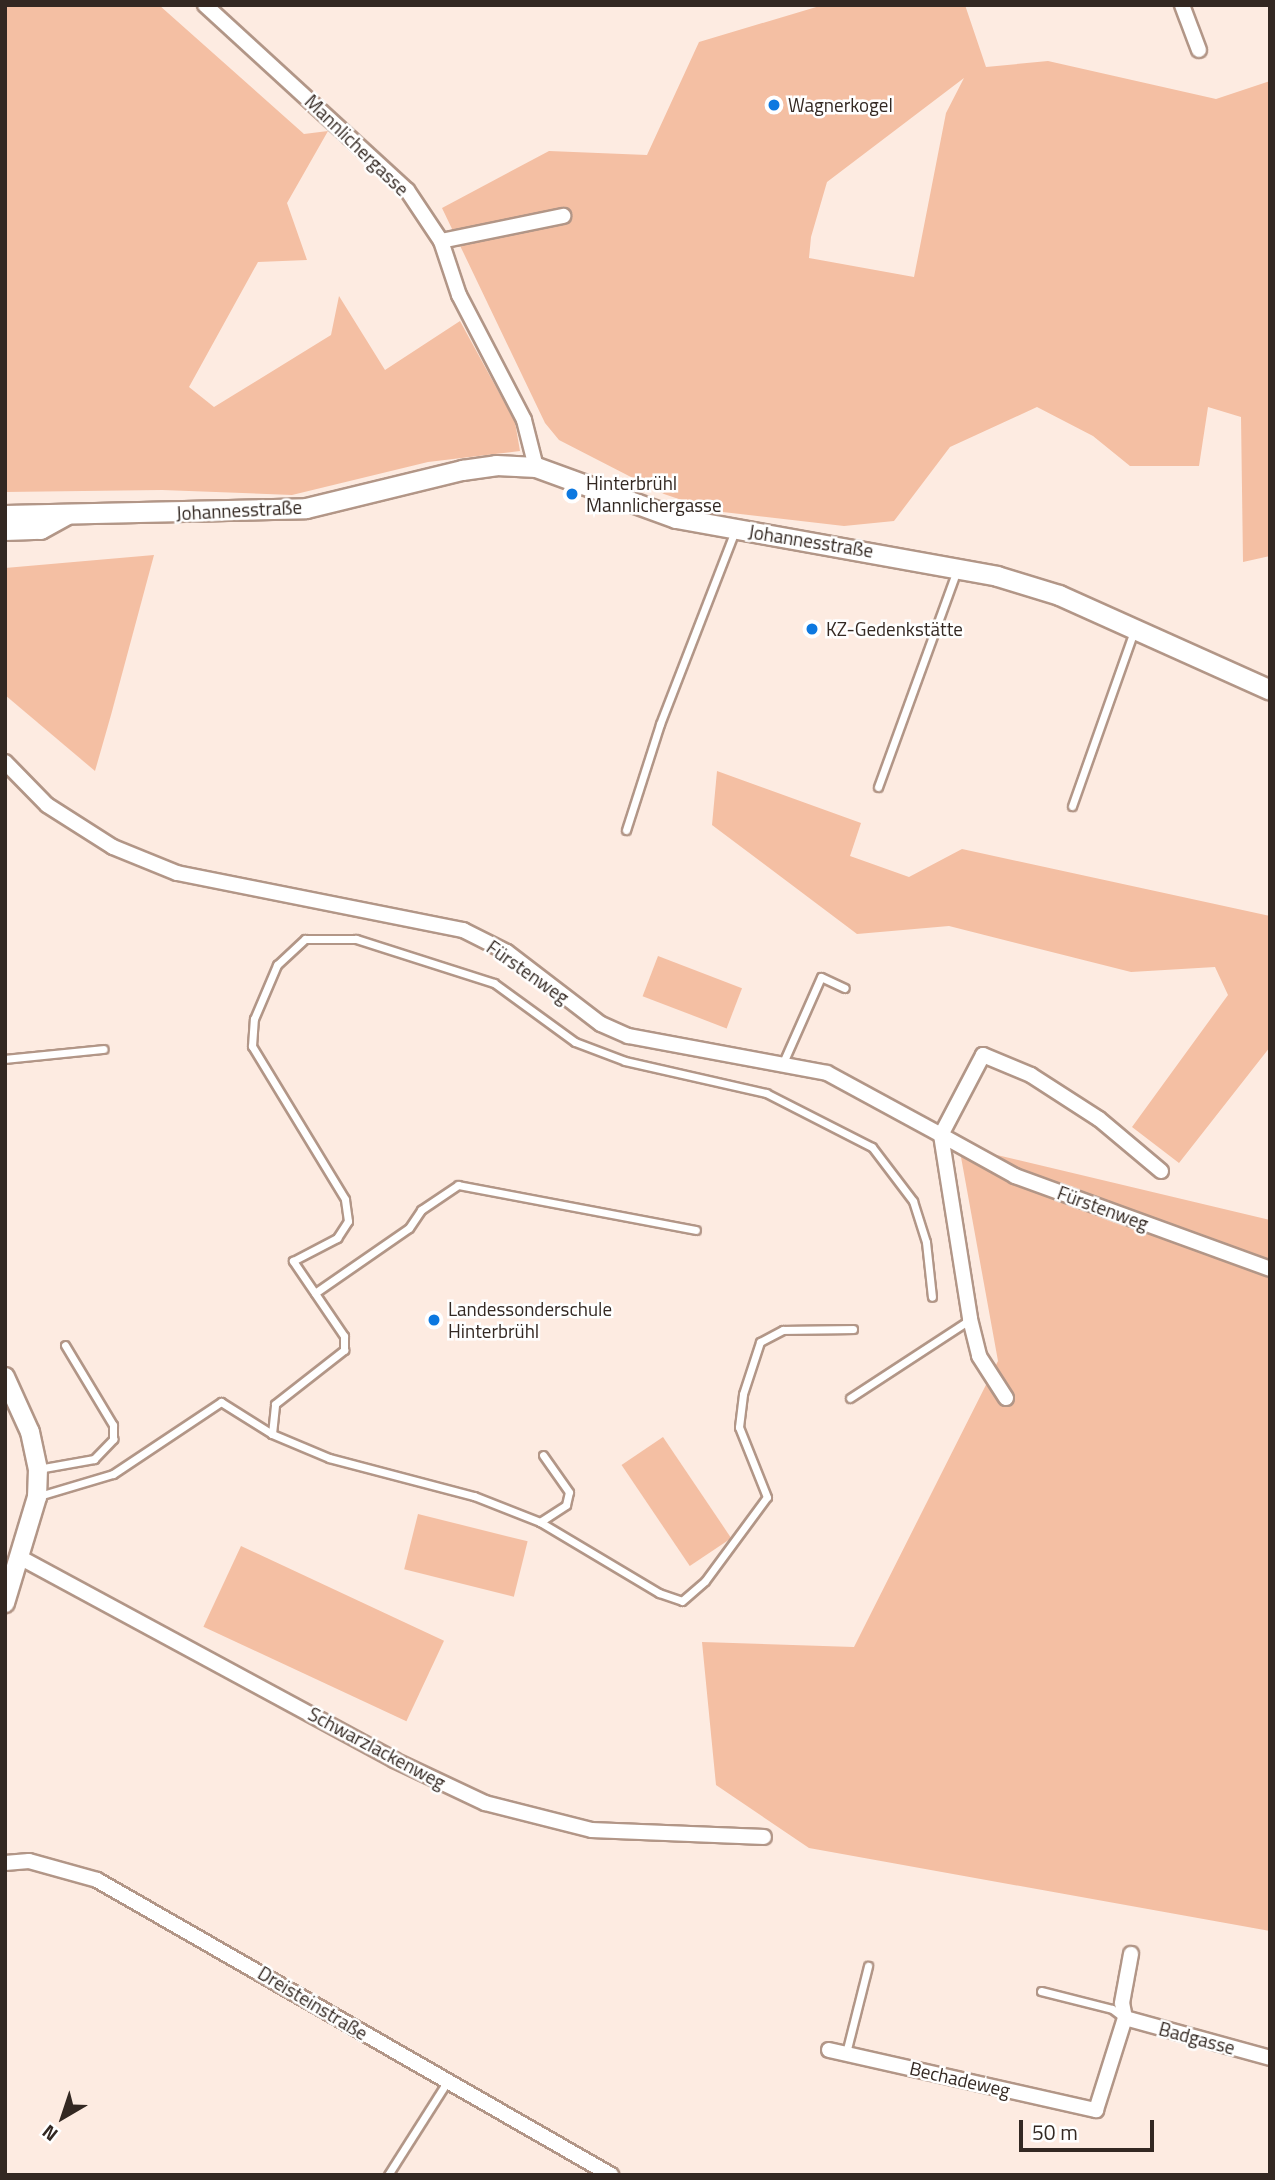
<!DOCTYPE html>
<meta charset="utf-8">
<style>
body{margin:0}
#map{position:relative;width:1275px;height:2180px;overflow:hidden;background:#fdebe1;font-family:"Titillium Web",sans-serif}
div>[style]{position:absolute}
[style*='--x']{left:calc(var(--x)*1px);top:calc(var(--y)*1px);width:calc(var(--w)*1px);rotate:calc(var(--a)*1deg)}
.green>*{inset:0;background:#f4bfa3;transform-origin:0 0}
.roads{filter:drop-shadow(2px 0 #b29687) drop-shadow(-2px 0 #b29687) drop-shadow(0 2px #b29687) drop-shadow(0 -2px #b29687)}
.service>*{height:7px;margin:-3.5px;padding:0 3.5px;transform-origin:3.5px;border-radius:3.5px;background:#fff}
.minor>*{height:14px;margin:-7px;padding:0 7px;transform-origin:7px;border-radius:7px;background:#fff}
.tertiary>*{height:18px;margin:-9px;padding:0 9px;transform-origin:9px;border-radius:9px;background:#fff}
.secondary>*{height:19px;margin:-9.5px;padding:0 9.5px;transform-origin:9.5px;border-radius:9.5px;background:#fff}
.dots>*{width:19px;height:19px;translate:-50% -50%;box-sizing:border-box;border:4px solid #fff;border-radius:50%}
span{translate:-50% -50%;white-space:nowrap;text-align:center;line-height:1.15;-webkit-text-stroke:5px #fff;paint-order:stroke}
.poi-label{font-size:19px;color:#332822}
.left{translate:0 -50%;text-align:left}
.street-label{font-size:19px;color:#332822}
.frame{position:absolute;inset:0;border:7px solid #332822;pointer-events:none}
.north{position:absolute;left:28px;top:2082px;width:70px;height:70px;-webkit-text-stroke:5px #fff;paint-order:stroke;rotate:219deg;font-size:19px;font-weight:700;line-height:28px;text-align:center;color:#332822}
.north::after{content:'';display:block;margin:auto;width:24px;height:32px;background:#332822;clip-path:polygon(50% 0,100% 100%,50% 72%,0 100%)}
.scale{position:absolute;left:1019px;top:2120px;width:135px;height:32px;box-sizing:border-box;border:4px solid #332822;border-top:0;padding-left:9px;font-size:21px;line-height:24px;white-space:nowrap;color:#332822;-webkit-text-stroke:5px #fff;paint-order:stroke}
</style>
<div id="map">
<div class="green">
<i style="clip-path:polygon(5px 5px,159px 5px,304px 134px,328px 131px,287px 203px,307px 260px,258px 262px,189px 387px,214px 407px,331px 335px,339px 296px,385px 370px,460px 321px,515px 422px,520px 451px,428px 462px,292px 495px,162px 490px,5px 492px)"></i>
<i style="clip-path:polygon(evenodd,823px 5px,965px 5px,986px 67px,1048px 61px,1216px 99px,1270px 81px,1270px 556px,1243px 562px,1241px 417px,1208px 407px,1199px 466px,1130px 466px,1093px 436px,1037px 407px,950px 447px,894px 521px,844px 526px,714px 511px,664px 494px,559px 440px,545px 423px,442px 208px,549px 151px,647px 155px,699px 42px,823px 5px,964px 78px,946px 113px,914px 277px,809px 258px,811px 237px,827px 182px,964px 78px)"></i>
<i style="clip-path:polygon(154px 555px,111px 715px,95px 771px,5px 695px,5px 568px)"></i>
<i style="clip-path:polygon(717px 771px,861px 823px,850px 856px,909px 877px,962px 849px,1270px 916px,1270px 1047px,1179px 1163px,1132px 1127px,1228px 995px,1215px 967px,1131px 972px,949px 926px,857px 934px,712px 825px)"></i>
<i style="left:658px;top:956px;width:90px;height:43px;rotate:21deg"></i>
<i style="clip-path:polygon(959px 1146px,1270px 1220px,1270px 1931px,809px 1848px,716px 1785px,702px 1642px,854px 1647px,998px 1361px)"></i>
<i style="left:663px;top:1437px;width:122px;height:50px;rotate:56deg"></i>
<i style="left:418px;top:1514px;width:113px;height:57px;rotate:14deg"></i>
<i style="left:241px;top:1546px;width:224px;height:89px;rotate:25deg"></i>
</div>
<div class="roads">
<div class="service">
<i style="--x:878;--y:787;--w:231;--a:-70"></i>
<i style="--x:1072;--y:806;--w:186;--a:-70.5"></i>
<i style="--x:626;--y:830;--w:111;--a:-72.2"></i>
<i style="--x:660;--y:724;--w:207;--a:-68.8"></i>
<i style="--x:5;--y:1059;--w:99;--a:-5.8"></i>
<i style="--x:782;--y:1065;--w:96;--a:-66.1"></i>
<i style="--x:821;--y:977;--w:26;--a:25"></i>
<i style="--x:315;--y:1293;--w:114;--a:-34.7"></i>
<i style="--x:409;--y:1228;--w:22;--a:-56"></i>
<i style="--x:421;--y:1210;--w:45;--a:-34"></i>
<i style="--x:458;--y:1185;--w:242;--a:10.7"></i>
<i style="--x:850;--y:1398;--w:142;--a:-33.2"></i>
<i style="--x:272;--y:1434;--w:62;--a:22.8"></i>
<i style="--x:329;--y:1458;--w:150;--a:14.7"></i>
<i style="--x:474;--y:1496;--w:71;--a:21.5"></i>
<i style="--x:540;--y:1522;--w:139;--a:30.8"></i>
<i style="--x:659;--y:1593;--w:24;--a:19"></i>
<i style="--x:682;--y:1601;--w:30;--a:-41"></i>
<i style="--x:705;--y:1581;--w:104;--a:-53.6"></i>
<i style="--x:767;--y:1497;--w:75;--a:-111.8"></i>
<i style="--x:739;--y:1427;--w:33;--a:-83"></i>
<i style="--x:743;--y:1394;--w:55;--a:-71.9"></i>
<i style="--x:760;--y:1342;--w:26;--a:-28"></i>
<i style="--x:783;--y:1330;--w:70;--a:-0.8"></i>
<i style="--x:38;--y:1469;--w:57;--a:-10.1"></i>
<i style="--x:94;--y:1459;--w:28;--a:-46"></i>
<i style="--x:113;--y:1439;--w:14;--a:-90"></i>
<i style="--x:113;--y:1425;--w:93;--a:-121"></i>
<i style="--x:39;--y:1496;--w:77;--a:-16.6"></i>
<i style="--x:113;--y:1474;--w:130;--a:-33.7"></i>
<i style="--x:221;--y:1402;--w:60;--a:32.1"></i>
<i style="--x:272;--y:1434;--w:30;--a:-84"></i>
<i style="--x:275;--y:1404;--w:88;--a:-38"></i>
<i style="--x:344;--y:1350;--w:14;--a:-90"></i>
<i style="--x:344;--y:1336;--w:91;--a:-124.2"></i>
<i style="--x:293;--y:1261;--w:50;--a:-27.6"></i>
<i style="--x:337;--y:1238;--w:20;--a:-57"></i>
<i style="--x:348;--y:1221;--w:22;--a:-98"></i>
<i style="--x:345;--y:1199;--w:179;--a:-121.3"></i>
<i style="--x:252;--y:1046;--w:27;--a:-86"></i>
<i style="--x:254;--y:1019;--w:59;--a:-66.9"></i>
<i style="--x:277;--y:965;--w:38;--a:-43"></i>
<i style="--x:305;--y:939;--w:51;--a:0"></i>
<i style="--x:356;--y:939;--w:145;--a:17.7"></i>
<i style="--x:494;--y:983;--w:100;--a:36.1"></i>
<i style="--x:575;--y:1042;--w:53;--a:20.8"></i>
<i style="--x:625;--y:1061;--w:145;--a:12.8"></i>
<i style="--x:766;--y:1093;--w:119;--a:27"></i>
<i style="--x:872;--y:1147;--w:68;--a:52.8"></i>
<i style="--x:913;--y:1201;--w:43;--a:72.4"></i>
<i style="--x:926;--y:1242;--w:55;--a:83.8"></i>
<i style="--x:540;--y:1522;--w:31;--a:-33"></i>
<i style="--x:566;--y:1505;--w:13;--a:-77"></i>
<i style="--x:569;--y:1492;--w:45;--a:-125.1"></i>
<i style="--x:1041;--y:1991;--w:73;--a:14.2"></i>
<i style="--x:1112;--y:2009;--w:15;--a:37"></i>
<i style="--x:846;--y:2053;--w:90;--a:-75.8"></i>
<i style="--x:388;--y:2175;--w:110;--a:-57.6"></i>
</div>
<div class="minor">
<i style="--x:205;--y:5;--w:274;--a:42.5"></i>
<i style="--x:407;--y:190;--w:61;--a:56.3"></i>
<i style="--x:441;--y:241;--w:57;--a:71.6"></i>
<i style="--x:459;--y:295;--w:141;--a:62.5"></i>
<i style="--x:524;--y:420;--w:49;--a:75.7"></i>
<i style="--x:1182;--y:5;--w:48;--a:69.3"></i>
<i style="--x:441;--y:241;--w:125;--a:-11.6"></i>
<i style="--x:5;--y:762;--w:60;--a:45.7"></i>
<i style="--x:47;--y:805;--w:78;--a:32.5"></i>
<i style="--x:113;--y:847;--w:69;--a:22.1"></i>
<i style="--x:177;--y:873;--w:292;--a:11.3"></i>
<i style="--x:463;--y:930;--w:49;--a:26.6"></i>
<i style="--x:507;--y:952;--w:118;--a:37.5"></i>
<i style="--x:601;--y:1024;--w:30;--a:24"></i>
<i style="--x:628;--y:1036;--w:202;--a:10.5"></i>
<i style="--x:827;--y:1073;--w:130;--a:28.5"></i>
<i style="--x:941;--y:1135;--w:186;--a:81"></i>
<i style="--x:970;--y:1319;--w:38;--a:76"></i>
<i style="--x:979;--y:1356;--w:50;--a:57.3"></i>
<i style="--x:1161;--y:1171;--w:81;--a:-140"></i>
<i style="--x:1099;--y:1119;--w:81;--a:-147.1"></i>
<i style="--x:1031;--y:1075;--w:52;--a:-157.4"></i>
<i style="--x:983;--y:1055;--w:90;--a:117.7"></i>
<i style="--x:941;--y:1135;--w:85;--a:29"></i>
<i style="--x:1015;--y:1176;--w:271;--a:20"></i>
<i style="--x:21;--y:1558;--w:424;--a:28.4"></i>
<i style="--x:394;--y:1760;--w:101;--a:25.3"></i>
<i style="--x:485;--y:1803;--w:110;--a:14.2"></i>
<i style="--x:592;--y:1830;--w:172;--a:2.3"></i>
<i style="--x:5;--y:1863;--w:24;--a:-5"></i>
<i style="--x:29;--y:1861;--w:71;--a:15.6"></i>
<i style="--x:97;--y:1880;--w:593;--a:29.85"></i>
<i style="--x:1125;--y:2018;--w:150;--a:15.4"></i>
<i style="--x:829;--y:2050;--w:274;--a:12.7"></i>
<i style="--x:1096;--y:2110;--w:96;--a:-72.5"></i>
<i style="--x:1125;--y:2018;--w:15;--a:-101"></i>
<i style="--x:1122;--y:2003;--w:50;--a:-79.6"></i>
</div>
<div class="tertiary">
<i style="--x:5;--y:531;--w:36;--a:-2"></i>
<i style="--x:41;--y:530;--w:29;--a:-29"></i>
<i style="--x:5;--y:1377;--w:60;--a:65.6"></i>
<i style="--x:30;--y:1432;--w:38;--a:78"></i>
<i style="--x:38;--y:1469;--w:28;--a:92"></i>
<i style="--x:37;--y:1497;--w:111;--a:106.8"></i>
</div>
<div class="secondary">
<i style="--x:5;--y:515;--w:301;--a:-1.3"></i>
<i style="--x:306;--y:508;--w:161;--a:-13.7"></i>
<i style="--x:462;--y:470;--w:34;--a:-8"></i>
<i style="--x:496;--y:465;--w:40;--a:2.9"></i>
<i style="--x:536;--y:467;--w:149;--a:20"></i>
<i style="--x:676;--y:518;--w:326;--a:10.2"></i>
<i style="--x:997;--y:576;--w:65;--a:17"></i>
<i style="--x:1059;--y:595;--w:231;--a:24.2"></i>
</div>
</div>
<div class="dots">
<i style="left:774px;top:105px;background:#0c78e0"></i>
<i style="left:572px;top:494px;background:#0c78e0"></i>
<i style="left:812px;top:629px;background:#0c78e0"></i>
<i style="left:434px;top:1320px;background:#0c78e0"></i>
</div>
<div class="poi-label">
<span class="left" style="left:788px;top:105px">Wagnerkogel</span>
<span class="left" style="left:586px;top:494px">Hinterbrühl<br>Mannlichergasse</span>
<span class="left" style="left:826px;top:629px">KZ-Gedenkstätte</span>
<span class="left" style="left:448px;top:1320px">Landessonderschule<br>Hinterbrühl</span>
</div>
<div class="street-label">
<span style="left:357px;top:145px;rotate:44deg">Mannlichergasse</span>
<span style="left:239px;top:510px;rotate:-3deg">Johannesstraße</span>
<span style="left:811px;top:541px;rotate:9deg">Johannesstraße</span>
<span style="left:528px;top:972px;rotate:35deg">Fürstenweg</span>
<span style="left:1103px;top:1208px;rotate:20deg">Fürstenweg</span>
<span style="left:377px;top:1748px;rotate:28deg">Schwarzlackenweg</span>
<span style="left:313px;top:2003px;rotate:31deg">Dreisteinstraße</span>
<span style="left:1197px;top:2038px;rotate:15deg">Badgasse</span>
<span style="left:960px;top:2079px;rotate:13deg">Bechadeweg</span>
</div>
<div class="frame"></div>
<div class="north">N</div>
<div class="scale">50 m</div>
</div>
